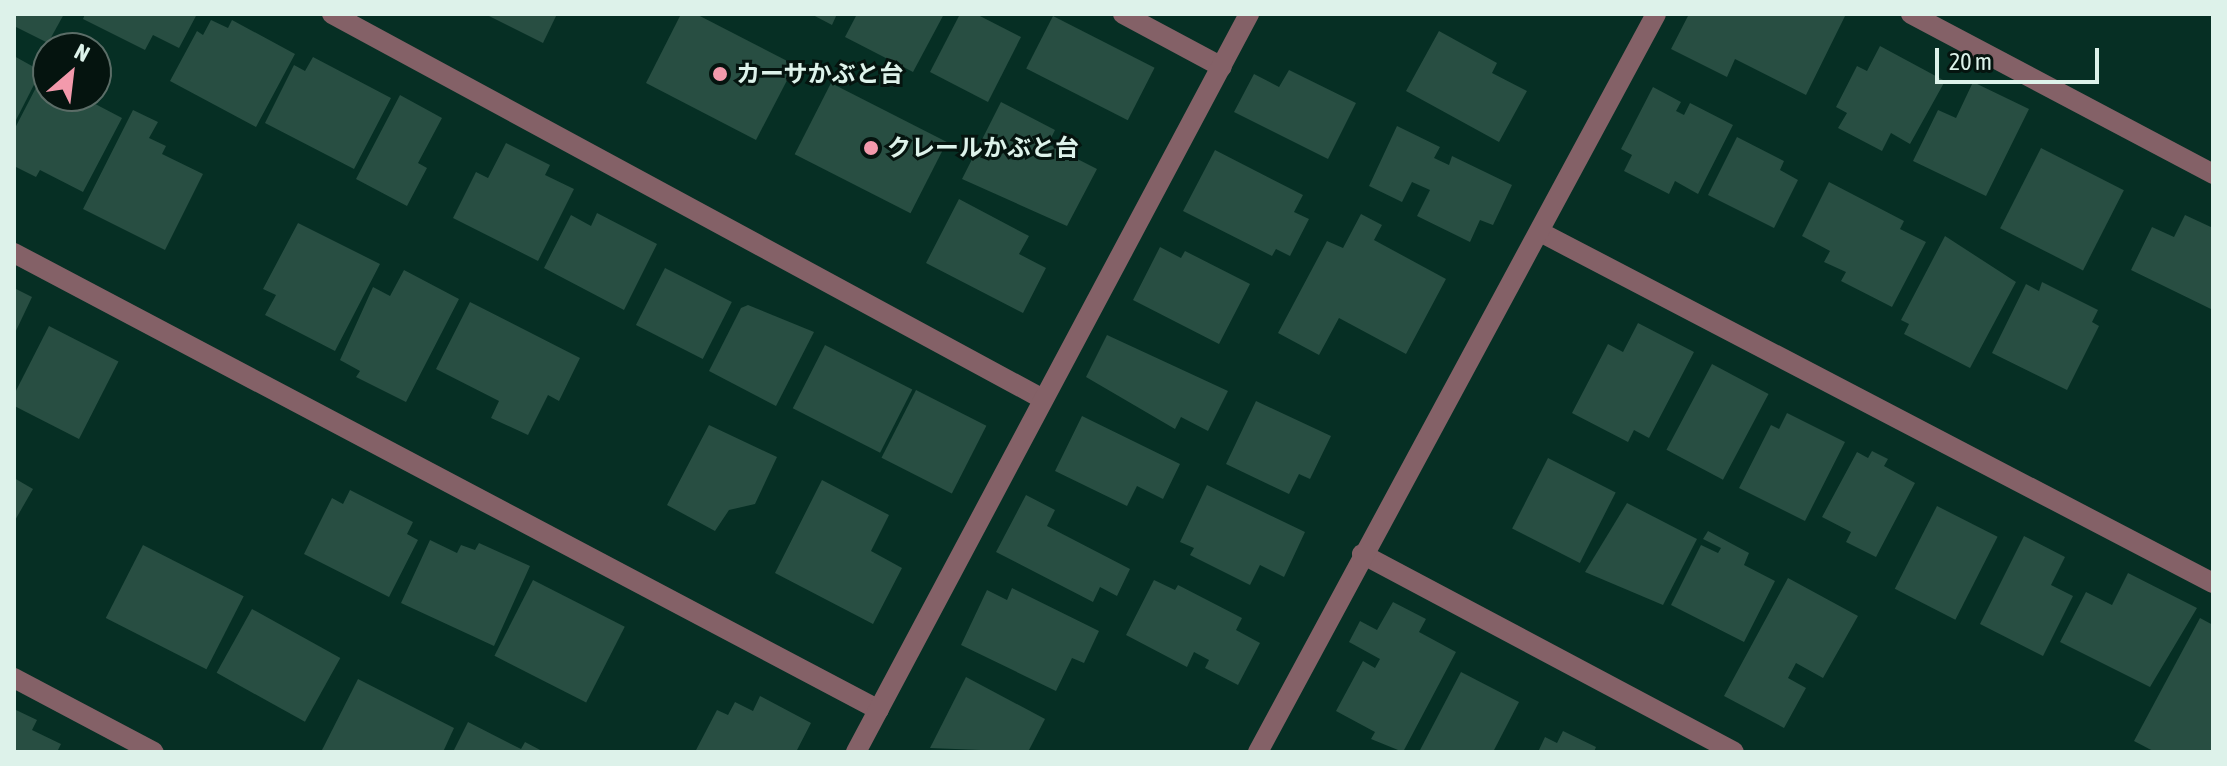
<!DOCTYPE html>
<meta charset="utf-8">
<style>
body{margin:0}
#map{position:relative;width:2227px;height:766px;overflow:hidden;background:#062f24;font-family:"Asap Condensed","Noto Sans JP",sans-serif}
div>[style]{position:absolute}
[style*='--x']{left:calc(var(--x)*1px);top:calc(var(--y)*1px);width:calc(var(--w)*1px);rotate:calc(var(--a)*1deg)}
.building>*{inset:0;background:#284e42;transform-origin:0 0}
.minor>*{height:20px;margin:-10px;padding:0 10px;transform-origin:10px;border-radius:10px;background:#846167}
.dots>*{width:22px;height:22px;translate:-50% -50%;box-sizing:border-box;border:4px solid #05140f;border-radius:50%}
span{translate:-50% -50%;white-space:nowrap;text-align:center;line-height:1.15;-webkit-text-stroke:6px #05140f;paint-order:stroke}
.poi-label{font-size:24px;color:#ddf2ea;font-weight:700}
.left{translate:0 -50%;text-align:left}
.frame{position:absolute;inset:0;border:16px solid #ddf2ea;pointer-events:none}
.north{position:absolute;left:32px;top:32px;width:80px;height:80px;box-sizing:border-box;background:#05140f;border:2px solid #5b6d67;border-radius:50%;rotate:28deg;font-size:22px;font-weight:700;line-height:32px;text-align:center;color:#ddf2ea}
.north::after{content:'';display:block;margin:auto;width:28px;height:36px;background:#f39aac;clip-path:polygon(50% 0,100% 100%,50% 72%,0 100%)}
.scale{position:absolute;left:1935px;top:48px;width:164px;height:36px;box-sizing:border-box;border:4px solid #ddf2ea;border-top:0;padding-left:10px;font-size:24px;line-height:28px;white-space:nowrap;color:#ddf2ea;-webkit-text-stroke:6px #05140f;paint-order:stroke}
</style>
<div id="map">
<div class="building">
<i style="clip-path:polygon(16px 14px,64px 14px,48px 43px,14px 26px)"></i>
<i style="clip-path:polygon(85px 14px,197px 14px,179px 48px,153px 35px,145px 50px,83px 19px)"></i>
<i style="clip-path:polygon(485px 14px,557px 14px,543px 43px)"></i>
<i style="clip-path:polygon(681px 14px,696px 14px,795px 65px,756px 140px,646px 83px)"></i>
<i style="clip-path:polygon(811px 14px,837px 14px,832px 25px)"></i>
<i style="clip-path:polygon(857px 14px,944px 14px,913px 72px,845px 37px)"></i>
<i style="clip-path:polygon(960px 14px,976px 14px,1021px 37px,988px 102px,930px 72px)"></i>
<i style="clip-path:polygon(1689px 14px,1846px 14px,1806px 95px,1735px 59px,1727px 77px,1671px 49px)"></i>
<i style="left:1053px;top:16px;width:114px;height:59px;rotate:27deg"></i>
<i style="clip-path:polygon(211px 20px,228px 28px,232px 20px,295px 54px,256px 127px,170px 81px,197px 31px,203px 35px)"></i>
<i style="clip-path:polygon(1439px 31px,1497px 63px,1492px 73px,1527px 91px,1499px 142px,1406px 91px)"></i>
<i style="clip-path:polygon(1880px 46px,1945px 81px,1910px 144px,1891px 133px,1882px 151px,1838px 128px,1847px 113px,1836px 107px,1857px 66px,1867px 71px)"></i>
<i style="clip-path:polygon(14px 56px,41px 71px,14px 124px)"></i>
<i style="clip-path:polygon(313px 57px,391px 98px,354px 169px,265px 123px,294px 65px,305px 71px)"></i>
<i style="clip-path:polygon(1289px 70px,1356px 103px,1328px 159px,1234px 112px,1254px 74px,1279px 87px)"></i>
<i style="clip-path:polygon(42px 76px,48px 96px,80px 96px,122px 118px,83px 192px,40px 170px,36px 177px,14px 166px,14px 130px)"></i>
<i style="clip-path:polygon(1973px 82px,2029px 109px,1986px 196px,1913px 161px,1938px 110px,1956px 118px)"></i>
<i style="left:831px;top:83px;width:130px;height:80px;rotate:27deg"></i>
<i style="clip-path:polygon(1653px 87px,1681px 102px,1676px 111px,1684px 115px,1690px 103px,1733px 125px,1698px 194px,1675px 181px,1669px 194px,1624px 171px,1632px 155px,1621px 149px)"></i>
<i style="clip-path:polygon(400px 95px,442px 118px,418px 163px,427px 168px,407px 206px,356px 179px)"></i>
<i style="clip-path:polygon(1001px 102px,1055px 130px,1048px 144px,1097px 169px,1067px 226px,962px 179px)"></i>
<i style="clip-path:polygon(133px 110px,158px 122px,149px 138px,166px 146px,162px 154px,203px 174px,165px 250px,83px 209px)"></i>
<i style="clip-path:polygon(1397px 126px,1440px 147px,1434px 158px,1449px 165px,1452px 156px,1512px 185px,1493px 225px,1480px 220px,1470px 242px,1417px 216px,1430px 190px,1412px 182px,1402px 202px,1369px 186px)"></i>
<i style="clip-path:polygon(1737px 137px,1784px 161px,1780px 170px,1798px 180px,1774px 228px,1708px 195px)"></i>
<i style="clip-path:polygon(506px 143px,550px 165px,545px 175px,574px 189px,538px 261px,453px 218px,476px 172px,488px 178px)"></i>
<i style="left:2041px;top:148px;width:93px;height:90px;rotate:27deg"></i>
<i style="clip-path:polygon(1215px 150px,1303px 195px,1294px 212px,1309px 219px,1290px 256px,1276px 249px,1272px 256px,1183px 211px)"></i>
<i style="clip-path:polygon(1829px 182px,1904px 221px,1900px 229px,1926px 242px,1892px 307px,1841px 281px,1846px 272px,1824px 262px,1830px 251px,1802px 236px)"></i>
<i style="clip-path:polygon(959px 199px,1029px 236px,1019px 254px,1046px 268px,1023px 313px,926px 263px)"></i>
<i style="clip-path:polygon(597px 213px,657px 244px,624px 310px,544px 268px,571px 215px,591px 226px)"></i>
<i style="clip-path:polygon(1361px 214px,1382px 225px,1374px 240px,1446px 279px,1406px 354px,1339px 318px,1319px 355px,1278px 333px,1327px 241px,1343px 248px)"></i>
<i style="clip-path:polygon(2185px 215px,2213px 228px,2213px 310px,2131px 270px,2152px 227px,2174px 237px)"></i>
<i style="clip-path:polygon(298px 223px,380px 264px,335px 351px,265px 315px,276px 295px,263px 289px)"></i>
<i style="clip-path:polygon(1945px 236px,2016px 282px,1970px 368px,1904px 334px,1909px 324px,1901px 320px)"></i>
<i style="clip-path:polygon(1160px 247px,1181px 258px,1185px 251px,1250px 284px,1219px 344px,1133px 300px)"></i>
<i style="left:665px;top:268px;width:75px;height:64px;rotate:27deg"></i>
<i style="clip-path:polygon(404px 270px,459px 299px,406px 402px,356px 377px,360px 371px,340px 360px,373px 287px,390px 296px)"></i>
<i style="clip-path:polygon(2042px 282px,2098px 310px,2092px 322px,2099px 326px,2067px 390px,1992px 353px,2026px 284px,2039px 291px)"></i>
<i style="clip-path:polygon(14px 288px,32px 297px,14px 335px)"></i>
<i style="clip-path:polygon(470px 302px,580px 358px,559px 401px,548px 395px,528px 435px,491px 418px,499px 401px,436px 369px)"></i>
<i style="clip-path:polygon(748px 305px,814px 332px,776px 406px,709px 371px,741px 308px)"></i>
<i style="clip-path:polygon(1638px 323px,1694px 352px,1649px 438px,1634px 430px,1628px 442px,1572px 413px,1608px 344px,1623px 352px)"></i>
<i style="left:49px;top:326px;width:78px;height:87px;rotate:27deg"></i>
<i style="clip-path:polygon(1107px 335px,1228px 391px,1208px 431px,1181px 417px,1175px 429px,1086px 377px)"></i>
<i style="left:825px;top:345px;width:98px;height:71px;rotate:27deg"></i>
<i style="left:1712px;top:364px;width:64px;height:97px;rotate:28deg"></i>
<i style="left:916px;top:390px;width:79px;height:76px;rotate:27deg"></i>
<i style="clip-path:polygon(1256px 401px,1331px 436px,1310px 479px,1299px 474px,1289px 494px,1226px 464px)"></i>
<i style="clip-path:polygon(1787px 413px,1845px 442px,1805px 521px,1739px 488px,1771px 425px,1779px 429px)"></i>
<i style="clip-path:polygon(1082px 416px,1180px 464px,1163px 499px,1137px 486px,1127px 506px,1055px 471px)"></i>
<i style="clip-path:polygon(709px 425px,777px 457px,755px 504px,729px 510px,715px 531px,667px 505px)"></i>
<i style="clip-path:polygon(1872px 451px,1888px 459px,1884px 466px,1915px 483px,1876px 557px,1846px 542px,1851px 532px,1822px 517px,1857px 452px,1868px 458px)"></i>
<i style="left:1548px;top:458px;width:76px;height:79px;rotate:27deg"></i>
<i style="clip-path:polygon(14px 478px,33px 489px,14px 522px)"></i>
<i style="clip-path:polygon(822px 480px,889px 515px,871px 551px,902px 568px,873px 624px,775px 573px)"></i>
<i style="clip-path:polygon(1207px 485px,1305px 532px,1284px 577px,1260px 565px,1250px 585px,1190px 555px,1194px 548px,1180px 542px)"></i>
<i style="clip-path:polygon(350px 490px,413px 522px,407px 534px,418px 540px,389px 597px,304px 554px,332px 498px,343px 504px)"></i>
<i style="clip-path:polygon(1026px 495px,1055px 510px,1047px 526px,1130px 569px,1117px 596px,1100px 587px,1093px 602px,996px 552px)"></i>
<i style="clip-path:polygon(1627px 503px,1697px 539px,1663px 605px,1585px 572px)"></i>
<i style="left:1937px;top:506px;width:68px;height:93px;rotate:27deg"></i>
<i style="clip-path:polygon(1708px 531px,1749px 553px,1744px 565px,1775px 581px,1744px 642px,1671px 605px,1701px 545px,1718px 553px,1721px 548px,1703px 539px)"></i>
<i style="clip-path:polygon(2024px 536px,2065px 557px,2051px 585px,2073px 596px,2043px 656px,1980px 624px)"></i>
<i style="clip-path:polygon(430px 540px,457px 553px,461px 545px,475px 550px,479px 543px,530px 566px,494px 646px,401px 603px)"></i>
<i style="left:143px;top:545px;width:113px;height:82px;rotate:27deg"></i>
<i style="clip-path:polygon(2128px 573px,2197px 608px,2150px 687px,2060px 642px,2086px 592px,2112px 605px)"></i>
<i style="clip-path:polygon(1788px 578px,1858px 616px,1823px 678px,1796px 663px,1788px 678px,1806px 688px,1784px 728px,1724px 696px)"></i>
<i style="left:533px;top:580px;width:103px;height:85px;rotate:27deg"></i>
<i style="clip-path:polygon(1154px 580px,1175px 590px,1178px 585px,1242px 618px,1236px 630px,1260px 643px,1238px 685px,1205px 668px,1209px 660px,1194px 652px,1187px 667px,1126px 635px)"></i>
<i style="clip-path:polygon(1012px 588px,1099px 631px,1084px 663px,1072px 658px,1056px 691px,961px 645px,987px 590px,1007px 600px)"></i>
<i style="clip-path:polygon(1393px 602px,1426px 619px,1419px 632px,1456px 652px,1403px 752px,1371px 739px,1375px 732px,1336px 711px,1363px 661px,1375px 668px,1380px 659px,1349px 642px,1360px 621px,1377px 630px)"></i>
<i style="left:252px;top:609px;width:101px;height:73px;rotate:29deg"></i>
<i style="clip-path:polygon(2200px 618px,2213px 625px,2213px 752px,2155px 752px,2134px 741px)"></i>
<i style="clip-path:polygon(1461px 672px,1519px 702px,1493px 752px,1419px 752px)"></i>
<i style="clip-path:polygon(966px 677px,1045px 719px,1028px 752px,930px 748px)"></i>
<i style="clip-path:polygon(358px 679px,454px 728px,443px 752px,321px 752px)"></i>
<i style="clip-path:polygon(760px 696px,811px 723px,796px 752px,695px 752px,717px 710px,728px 715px,735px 702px,753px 711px)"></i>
<i style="clip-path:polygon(16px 710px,37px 720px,32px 730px,61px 744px,57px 752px,14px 752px)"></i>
<i style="clip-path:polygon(468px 722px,521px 749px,525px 742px,544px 752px,453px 752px)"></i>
<i style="clip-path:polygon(1563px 731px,1596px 747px,1594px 752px,1538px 752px,1545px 737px,1557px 743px)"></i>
</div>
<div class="minor">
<i style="--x:332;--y:14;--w:806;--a:28.44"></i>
<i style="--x:1123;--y:14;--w:112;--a:28.2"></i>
<i style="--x:1911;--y:14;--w:342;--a:27.9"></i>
<i style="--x:1542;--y:233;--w:757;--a:27.55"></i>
<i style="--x:14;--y:253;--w:978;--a:27.85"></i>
<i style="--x:1362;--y:554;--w:421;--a:28"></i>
<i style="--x:14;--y:678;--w:158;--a:27.9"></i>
<i style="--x:856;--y:752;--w:836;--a:-61.96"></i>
<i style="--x:1258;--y:752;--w:838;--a:-61.66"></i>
</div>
<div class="dots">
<i style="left:720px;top:74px;background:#f39aac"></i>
<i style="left:871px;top:148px;background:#f39aac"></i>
</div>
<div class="poi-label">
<span class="left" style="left:736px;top:74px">カーサかぶと台</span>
<span class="left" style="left:887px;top:148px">クレールかぶと台</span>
</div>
<div class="frame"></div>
<div class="north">N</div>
<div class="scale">20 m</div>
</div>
